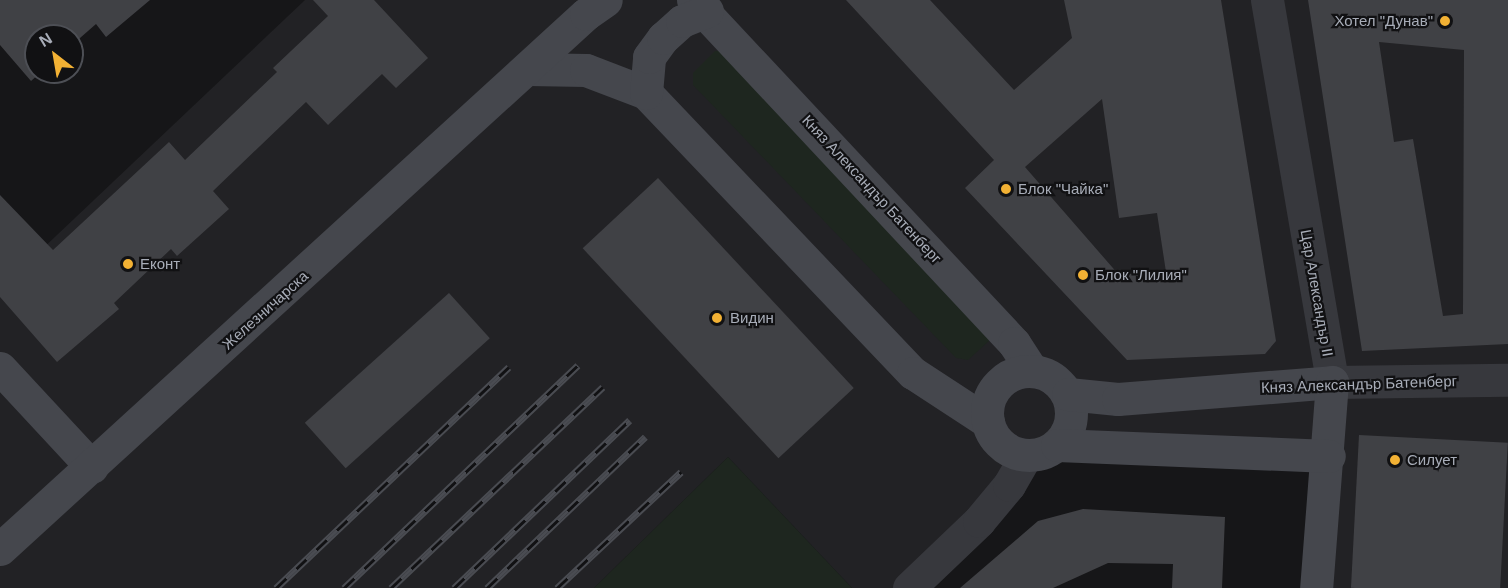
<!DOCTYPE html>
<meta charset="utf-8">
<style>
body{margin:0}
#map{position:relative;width:1508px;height:588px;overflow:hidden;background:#161618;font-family:Arial,sans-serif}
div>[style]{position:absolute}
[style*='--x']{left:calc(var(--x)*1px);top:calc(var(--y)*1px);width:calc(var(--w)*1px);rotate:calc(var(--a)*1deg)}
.built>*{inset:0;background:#222225}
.green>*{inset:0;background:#1e261f}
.building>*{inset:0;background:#404145;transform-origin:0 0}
.street>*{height:33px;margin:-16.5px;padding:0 16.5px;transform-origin:16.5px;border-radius:16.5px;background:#37383d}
.secondary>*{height:33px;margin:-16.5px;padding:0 16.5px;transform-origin:16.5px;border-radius:16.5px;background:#45474d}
.secondary>.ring{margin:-16.5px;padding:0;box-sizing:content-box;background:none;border:33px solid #45474d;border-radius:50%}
.rail>*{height:7px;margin-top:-3.5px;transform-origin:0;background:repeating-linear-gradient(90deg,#111113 0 14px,#4a4c52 0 28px);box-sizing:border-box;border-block:2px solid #4a4c52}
.dots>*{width:16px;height:16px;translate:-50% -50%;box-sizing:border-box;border:3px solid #111113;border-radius:50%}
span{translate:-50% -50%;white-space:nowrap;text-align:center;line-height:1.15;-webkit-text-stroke:4.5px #111113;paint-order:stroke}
.poi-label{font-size:15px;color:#a8adb8}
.right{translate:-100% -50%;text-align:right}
.left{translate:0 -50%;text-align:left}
.street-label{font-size:15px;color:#a8adb8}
.north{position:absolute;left:24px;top:24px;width:60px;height:60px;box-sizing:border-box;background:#111113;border:2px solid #4d4f55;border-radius:50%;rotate:329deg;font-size:16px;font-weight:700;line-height:24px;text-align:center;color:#a8adb8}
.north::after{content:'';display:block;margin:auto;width:21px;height:27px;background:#f2b134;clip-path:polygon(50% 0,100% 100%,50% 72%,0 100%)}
</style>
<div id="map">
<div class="built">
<i style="clip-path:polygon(305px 0,1508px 0,1508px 588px,1316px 588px,1329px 456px,1057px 445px,1009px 485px,909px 588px,852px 588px,728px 457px,594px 588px,0 588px,0 289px)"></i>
</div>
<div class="green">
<i style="clip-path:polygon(715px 51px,728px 51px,989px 330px,989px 341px,968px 360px,956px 358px,693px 85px,693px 73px)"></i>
<i style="clip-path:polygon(728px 457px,852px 588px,594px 588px)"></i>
</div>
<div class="building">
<i style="clip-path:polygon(0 0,150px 0,106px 37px,96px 24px,72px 45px,72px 36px,36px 36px,36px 72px,41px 72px,31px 81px,0 45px)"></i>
<i style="clip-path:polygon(313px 0,374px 0,428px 58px,396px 88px,382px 74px,328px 125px,306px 102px,213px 191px,229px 209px,177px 256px,171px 249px,114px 303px,119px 309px,57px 362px,0 297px,0 195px,53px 250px,169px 142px,185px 160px,277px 72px,273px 68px,328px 16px)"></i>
<i style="clip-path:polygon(evenodd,846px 0,930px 0,1014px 90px,1072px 38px,1064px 0,1221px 0,1276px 341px,1265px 354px,1127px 360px,965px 188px,994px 160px,846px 0,1102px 99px,1119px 218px,1157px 213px,1166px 272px,1128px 274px,1128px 279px,1119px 275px,1025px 167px,1102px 99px)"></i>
<i style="clip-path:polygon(evenodd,1308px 0,1508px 0,1508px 344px,1362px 351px,1308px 0,1379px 42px,1464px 50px,1463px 314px,1443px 316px,1413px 139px,1394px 142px,1379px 42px)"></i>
<i style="left:658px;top:178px;width:287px;height:103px;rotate:47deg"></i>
<i style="left:449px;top:293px;width:61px;height:194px;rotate:48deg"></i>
<i style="left:1359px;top:435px;width:149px;height:153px;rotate:3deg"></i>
<i style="clip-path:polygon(1083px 509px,1225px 517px,1222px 588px,1172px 588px,1173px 564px,1108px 563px,1053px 588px,960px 588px,1038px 521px)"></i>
</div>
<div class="street">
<i style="--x:1267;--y:0;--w:387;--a:80.3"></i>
<i style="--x:1332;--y:382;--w:176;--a:-0.7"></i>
<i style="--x:909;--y:588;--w:97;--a:-43.7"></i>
<i style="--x:979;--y:521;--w:47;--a:-50.2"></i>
<i style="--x:1009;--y:485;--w:34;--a:-60"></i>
</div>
<div class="secondary">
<i style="--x:693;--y:0;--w:470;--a:46.9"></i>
<i style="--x:1014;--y:343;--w:33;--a:57"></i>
<i style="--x:528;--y:69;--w:58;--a:1"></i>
<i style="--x:586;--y:70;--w:64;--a:21"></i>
<i style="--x:646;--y:93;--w:387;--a:46.4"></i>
<i style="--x:913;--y:373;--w:90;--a:33.2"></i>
<i style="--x:646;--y:93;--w:36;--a:-85"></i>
<i style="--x:649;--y:57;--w:24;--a:-54"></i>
<i style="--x:663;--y:38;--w:25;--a:-42"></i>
<i style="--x:682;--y:21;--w:27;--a:-22"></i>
<i style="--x:0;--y:368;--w:135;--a:47.1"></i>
<i class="ring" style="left:987px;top:371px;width:51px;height:51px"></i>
<i style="--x:1068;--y:394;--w:50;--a:5.7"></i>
<i style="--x:1118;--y:399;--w:215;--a:-4.5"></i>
<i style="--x:1332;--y:382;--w:207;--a:94.4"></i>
<i style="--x:1057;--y:445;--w:272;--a:2.3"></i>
<i style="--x:0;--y:549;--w:793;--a:-42.4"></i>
<i style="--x:586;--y:14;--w:24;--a:-35"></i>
</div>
<div class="rail">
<i style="--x:276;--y:588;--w:321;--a:-43.5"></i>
<i style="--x:344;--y:588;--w:323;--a:-43.6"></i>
<i style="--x:391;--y:588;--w:292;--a:-43.5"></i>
<i style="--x:454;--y:588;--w:243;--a:-43.7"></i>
<i style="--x:487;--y:588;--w:219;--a:-43.7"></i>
<i style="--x:557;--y:588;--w:170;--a:-43.1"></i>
</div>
<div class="dots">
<i style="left:1445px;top:21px;background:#f2b134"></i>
<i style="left:1006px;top:189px;background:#f2b134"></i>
<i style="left:128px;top:264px;background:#f2b134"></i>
<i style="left:1083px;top:275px;background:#f2b134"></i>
<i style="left:717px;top:318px;background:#f2b134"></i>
<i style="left:1395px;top:460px;background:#f2b134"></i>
</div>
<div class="poi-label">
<span class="right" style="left:1433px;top:21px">Хотел "Дунав"</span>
<span class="left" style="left:1018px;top:189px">Блок "Чайка"</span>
<span class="left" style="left:140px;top:264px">Еконт</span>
<span class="left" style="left:1095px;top:275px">Блок "Лилия"</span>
<span class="left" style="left:730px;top:318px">Видин</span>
<span class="left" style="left:1407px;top:460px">Силует</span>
</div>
<div class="street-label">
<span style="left:872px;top:189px;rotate:47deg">Княз Александър Батенберг</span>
<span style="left:1317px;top:293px;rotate:80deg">Цар Александър II</span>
<span style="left:265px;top:310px;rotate:-42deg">Железничарска</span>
<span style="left:1359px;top:384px;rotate:-2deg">Княз Александър Батенберг</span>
</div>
<div class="north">N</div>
</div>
